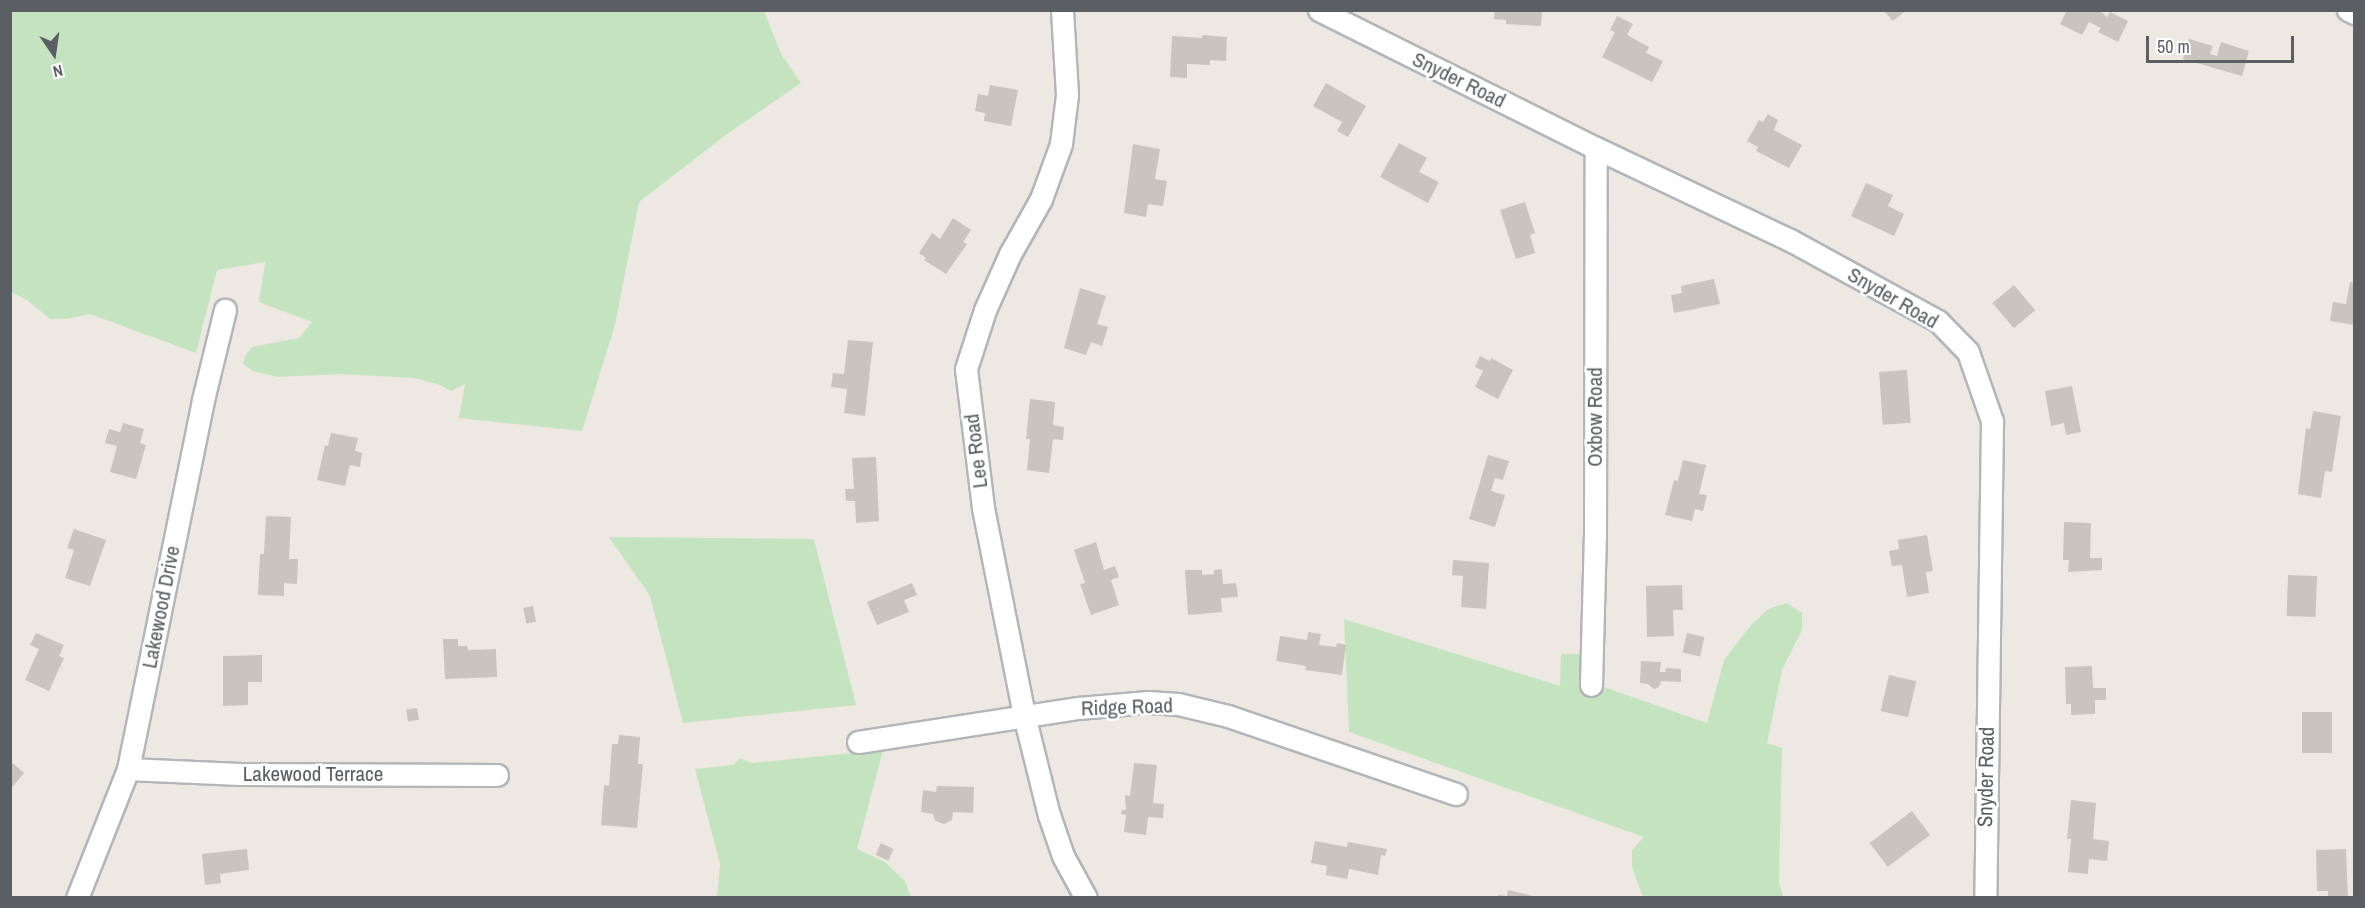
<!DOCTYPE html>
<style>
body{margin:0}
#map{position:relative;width:2365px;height:908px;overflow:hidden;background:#ede9e2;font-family:"Archivo Narrow",sans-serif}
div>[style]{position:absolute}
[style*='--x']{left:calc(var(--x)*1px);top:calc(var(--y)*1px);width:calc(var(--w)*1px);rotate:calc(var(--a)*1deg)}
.green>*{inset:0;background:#c4e4bf}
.building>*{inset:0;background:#c8c4be;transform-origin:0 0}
.roads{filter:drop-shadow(2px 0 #b3b6b9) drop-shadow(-2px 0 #b3b6b9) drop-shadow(0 2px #b3b6b9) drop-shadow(0 -2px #b3b6b9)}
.minor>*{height:21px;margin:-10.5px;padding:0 10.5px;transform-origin:10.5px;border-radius:10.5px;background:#fff}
span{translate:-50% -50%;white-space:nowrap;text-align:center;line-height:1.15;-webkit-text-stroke:5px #fff;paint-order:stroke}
.street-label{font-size:21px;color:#5b5f63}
.frame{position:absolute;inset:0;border:12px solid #5b5f63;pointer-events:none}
.north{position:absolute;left:24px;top:24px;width:60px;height:60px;-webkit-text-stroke:4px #fff;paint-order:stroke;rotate:167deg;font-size:16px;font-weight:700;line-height:24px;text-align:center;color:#5b5f63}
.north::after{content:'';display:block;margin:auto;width:21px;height:27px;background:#5b5f63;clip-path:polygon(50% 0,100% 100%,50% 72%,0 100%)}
.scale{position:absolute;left:2146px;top:36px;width:148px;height:27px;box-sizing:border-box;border:3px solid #5b5f63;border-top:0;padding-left:8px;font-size:18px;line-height:21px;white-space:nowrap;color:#5b5f63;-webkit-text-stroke:4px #fff;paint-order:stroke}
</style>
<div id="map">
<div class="green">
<i style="clip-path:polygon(11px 10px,764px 11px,781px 54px,801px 83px,727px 134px,639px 202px,615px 325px,582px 431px,459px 418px,465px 384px,451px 391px,440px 385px,414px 378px,339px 374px,278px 377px,253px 371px,243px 364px,245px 356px,252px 347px,299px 338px,312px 322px,259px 302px,265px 262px,217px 270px,196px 353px,90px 314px,67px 319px,50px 319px,27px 300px,11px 292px)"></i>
<i style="clip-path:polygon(609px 537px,814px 539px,856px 705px,683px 723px,650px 596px)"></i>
<i style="clip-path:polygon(1787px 603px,1802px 613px,1802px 630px,1782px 670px,1767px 743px,1782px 748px,1779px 882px,1783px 897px,1647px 897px,1642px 895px,1632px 867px,1632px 850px,1644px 837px,1349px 732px,1344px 619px,1560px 686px,1561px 654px,1598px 654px,1598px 685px,1707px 723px,1724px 660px,1751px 625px,1768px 609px)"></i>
<i style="clip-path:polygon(883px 750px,857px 849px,885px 862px,905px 881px,911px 897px,717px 897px,720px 864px,695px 769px,733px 765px,740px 758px,752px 763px)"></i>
</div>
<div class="building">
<i style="clip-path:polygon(1495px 10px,1542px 10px,1541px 26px,1506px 24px,1506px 20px,1494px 19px)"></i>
<i style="clip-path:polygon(1883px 10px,1902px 10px,1904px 12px,1893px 21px)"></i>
<i style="clip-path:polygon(2067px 10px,2099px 10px,2107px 17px,2110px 12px,2128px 21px,2118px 42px,2098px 32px,2101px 28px,2089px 22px,2082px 35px,2060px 24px)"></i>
<i style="clip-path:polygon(1617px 16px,1633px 24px,1627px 35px,1649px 47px,1646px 53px,1663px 61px,1652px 82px,1602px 57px,1615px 32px,1610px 30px)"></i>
<i style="clip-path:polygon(1202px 35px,1227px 37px,1226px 61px,1210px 60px,1210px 65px,1187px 64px,1187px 78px,1170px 77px,1172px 36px,1202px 38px)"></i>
<i style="clip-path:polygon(2189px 39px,2213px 46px,2210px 54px,2217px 56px,2221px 42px,2249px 51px,2242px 76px,2183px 59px)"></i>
<i style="clip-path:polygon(1326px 83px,1366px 106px,1348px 137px,1337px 131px,1342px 122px,1313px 106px)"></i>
<i style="clip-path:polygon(990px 85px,1018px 90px,1011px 126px,984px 121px,985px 113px,975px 111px,978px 94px,988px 96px)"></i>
<i style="clip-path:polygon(1768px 114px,1778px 120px,1774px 130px,1802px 145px,1789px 168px,1756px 151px,1758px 147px,1747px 141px,1759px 120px,1763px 122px)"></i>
<i style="clip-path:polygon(1399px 143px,1427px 158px,1419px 172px,1439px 182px,1428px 203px,1380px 177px)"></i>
<i style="clip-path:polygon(1133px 144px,1160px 149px,1155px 179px,1167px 181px,1163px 206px,1148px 204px,1146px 217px,1124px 213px)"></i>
<i style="clip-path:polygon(1866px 183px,1893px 195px,1888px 206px,1904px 214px,1894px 236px,1851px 216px)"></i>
<i style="clip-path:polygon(1525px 202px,1535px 233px,1530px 235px,1535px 253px,1516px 259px,1500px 210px)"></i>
<i style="clip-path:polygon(953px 218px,971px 230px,963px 242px,967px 244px,946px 274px,924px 260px,926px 258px,919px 253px,932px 233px,940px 239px)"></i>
<i style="clip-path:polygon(1714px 279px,1720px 304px,1674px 313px,1671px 295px,1682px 293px,1681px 286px)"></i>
<i style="clip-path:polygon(2350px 282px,2354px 283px,2354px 325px,2330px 321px,2333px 302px,2346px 304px)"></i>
<i style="left:2014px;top:285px;width:33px;height:28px;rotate:50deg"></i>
<i style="clip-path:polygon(1080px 288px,1106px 296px,1097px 324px,1108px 327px,1102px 346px,1091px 342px,1086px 355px,1064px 348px)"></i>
<i style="clip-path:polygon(848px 340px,873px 342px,865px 416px,844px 413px,847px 389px,831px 387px,833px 373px,844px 374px)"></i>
<i style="clip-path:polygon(1480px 356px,1490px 361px,1491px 358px,1513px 370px,1498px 399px,1475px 387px,1483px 371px,1475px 367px)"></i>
<i style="left:1907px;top:370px;width:53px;height:28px;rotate:86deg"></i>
<i style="clip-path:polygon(2072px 386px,2081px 432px,2066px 435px,2064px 423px,2051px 426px,2045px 391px)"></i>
<i style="clip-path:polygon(1030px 399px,1055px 402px,1053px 425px,1064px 427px,1063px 440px,1053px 439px,1049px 473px,1027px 470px,1030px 439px,1026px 439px)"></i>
<i style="clip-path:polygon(2313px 411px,2341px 416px,2332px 472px,2325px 471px,2321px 498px,2298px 494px,2306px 428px,2310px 429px)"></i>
<i style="clip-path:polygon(123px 423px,144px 429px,140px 443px,146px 445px,136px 479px,110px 472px,117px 446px,105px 443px,109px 429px,120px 432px)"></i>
<i style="clip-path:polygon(331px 433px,358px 438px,355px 451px,362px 453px,360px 467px,350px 465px,345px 486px,317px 480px,325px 445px,328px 446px)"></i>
<i style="clip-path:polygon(1488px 455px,1509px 461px,1503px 480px,1495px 478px,1491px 491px,1505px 495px,1495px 527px,1469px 519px)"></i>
<i style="clip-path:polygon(876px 457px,879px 521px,856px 523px,855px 501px,846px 501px,845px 489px,854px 489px,852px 458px)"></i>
<i style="clip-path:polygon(1683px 460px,1706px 465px,1699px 494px,1707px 495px,1703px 511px,1695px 509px,1692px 521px,1665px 515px,1674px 480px,1678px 481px)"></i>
<i style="clip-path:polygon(266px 516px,291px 517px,289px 559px,298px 559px,297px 584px,284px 583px,284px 596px,258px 595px,260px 554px,264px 554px)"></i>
<i style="clip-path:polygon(2064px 522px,2091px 523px,2090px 558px,2102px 558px,2102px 570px,2068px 572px,2069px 560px,2063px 560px)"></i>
<i style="clip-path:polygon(74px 529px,106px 540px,90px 586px,65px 578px,74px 550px,67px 548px)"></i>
<i style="clip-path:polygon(1927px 535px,1933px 571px,1926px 572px,1929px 593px,1907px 597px,1902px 565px,1892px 566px,1889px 551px,1899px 549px,1898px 540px)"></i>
<i style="clip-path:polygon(1096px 542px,1104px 570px,1115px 566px,1119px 577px,1111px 580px,1119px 605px,1091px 615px,1080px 584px,1085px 583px,1074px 550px)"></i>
<i style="clip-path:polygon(1453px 560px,1489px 563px,1486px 609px,1461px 607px,1463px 576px,1452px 575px)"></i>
<i style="clip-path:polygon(1222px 569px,1223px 584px,1236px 583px,1238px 597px,1221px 598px,1222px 612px,1188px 615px,1185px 570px,1202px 570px,1202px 575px,1214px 574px,1214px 570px)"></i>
<i style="left:2288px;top:575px;width:29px;height:41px;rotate:2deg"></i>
<i style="clip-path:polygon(912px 583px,917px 595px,904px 600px,909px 612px,877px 625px,867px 602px)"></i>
<i style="clip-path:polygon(1682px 585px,1683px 610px,1673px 610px,1674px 636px,1647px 637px,1646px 586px)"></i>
<i style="left:533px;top:606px;width:16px;height:10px;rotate:79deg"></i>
<i style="clip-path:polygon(1308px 632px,1321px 634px,1319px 645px,1336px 647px,1337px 643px,1346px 645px,1342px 675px,1305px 670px,1306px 666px,1276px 661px,1280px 636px,1307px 640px)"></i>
<i style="clip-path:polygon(36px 633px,64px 645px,59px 656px,64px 658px,49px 691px,25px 680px,39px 649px,30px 645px)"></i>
<i style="left:1687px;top:633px;width:18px;height:20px;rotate:13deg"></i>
<i style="clip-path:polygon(443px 639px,458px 639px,458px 646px,467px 646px,468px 650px,496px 649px,497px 677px,445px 679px)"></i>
<i style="clip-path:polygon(262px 655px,262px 682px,248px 682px,248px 705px,223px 706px,223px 656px)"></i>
<i style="clip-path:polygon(1641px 661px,1661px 662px,1660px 672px,1665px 672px,1666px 668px,1681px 669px,1681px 682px,1661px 681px,1659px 687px,1654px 689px,1648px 684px,1640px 683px)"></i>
<i style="clip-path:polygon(2092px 666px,2093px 688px,2106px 688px,2106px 700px,2095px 700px,2095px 714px,2071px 715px,2071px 704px,2066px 704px,2065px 667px)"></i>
<i style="left:1889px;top:675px;width:28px;height:37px;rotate:13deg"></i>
<i style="left:417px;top:708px;width:12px;height:11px;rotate:81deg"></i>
<i style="left:2302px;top:712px;width:30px;height:41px"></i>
<i style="clip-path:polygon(619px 735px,640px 737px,638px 764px,643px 764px,637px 828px,601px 825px,604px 785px,609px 786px,612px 744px,618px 744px)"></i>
<i style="clip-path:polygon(10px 761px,24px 773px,10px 790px)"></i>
<i style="clip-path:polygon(1134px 763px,1157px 765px,1153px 803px,1164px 804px,1163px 818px,1148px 817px,1146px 835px,1124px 832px,1126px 815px,1121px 814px,1122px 810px,1126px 810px,1125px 795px,1130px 796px)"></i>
<i style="clip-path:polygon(937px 786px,974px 787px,973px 813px,953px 812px,952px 820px,944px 824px,935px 821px,933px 814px,921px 812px,923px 790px,936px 792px)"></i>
<i style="clip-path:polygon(2071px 800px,2096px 803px,2093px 839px,2109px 841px,2107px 861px,2089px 859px,2088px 874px,2068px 872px,2071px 839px,2067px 839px)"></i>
<i style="left:1912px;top:811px;width:30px;height:53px;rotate:53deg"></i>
<i style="clip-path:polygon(1315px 841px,1347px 847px,1348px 842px,1387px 849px,1385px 856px,1381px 855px,1378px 875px,1349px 869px,1347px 879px,1326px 875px,1327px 866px,1311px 863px)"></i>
<i style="left:881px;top:843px;width:14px;height:13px;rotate:25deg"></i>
<i style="clip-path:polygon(247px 849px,249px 870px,220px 874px,221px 883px,205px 885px,202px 854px)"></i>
<i style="clip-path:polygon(2346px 849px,2348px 898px,2328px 898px,2328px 891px,2317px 891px,2316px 850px)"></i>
<i style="clip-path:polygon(1508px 890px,1537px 897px,1537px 898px,1498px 898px,1498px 895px,1507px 896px)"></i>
</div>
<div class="roads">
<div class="minor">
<i style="--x:1062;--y:10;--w:85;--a:86.6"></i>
<i style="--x:1067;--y:95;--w:49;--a:97"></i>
<i style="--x:1061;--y:144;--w:59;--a:110"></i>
<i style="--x:1041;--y:199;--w:63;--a:119.4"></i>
<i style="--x:1010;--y:254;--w:61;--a:114.1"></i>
<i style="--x:985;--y:310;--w:62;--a:107.9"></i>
<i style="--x:966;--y:369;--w:140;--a:83"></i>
<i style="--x:983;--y:508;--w:211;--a:78.8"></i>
<i style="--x:1024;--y:715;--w:103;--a:76"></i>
<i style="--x:1049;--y:815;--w:43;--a:71.1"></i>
<i style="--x:1063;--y:856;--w:48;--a:61.3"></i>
<i style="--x:1319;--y:10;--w:309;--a:26.5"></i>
<i style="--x:1596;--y:148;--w:215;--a:25.4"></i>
<i style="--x:1790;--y:240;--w:169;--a:28.7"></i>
<i style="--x:1938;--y:321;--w:43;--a:45.9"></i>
<i style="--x:1968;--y:352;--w:73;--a:70.8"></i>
<i style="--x:1992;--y:421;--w:477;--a:90.8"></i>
<i style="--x:2348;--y:10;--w:7;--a:27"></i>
<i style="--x:1591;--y:685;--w:149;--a:-88.5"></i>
<i style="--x:1595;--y:536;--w:388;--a:-89.9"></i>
<i style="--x:858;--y:742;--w:223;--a:-8.8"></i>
<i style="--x:1078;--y:708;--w:70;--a:-4.9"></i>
<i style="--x:1148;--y:702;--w:30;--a:4"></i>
<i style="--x:1178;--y:704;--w:51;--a:13.5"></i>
<i style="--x:1228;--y:716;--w:241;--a:18.9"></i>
<i style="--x:128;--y:769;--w:112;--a:2.6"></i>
<i style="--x:240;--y:774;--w:257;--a:0.2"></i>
<i style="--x:77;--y:898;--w:139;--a:-68.4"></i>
<i style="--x:128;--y:769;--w:377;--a:-78.5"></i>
<i style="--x:203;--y:400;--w:93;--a:-76.3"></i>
</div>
</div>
<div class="street-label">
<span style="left:1459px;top:80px;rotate:26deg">Snyder Road</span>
<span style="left:1893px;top:298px;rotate:30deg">Snyder Road</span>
<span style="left:1595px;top:417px;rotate:-90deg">Oxbow Road</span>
<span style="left:976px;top:451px;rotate:-97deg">Lee Road</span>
<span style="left:161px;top:607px;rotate:-79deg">Lakewood Drive</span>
<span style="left:1127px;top:707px;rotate:-2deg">Ridge Road</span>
<span style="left:313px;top:774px">Lakewood Terrace</span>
<span style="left:1986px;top:777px;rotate:-89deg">Snyder Road</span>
</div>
<div class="frame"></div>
<div class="north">N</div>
<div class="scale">50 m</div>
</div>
